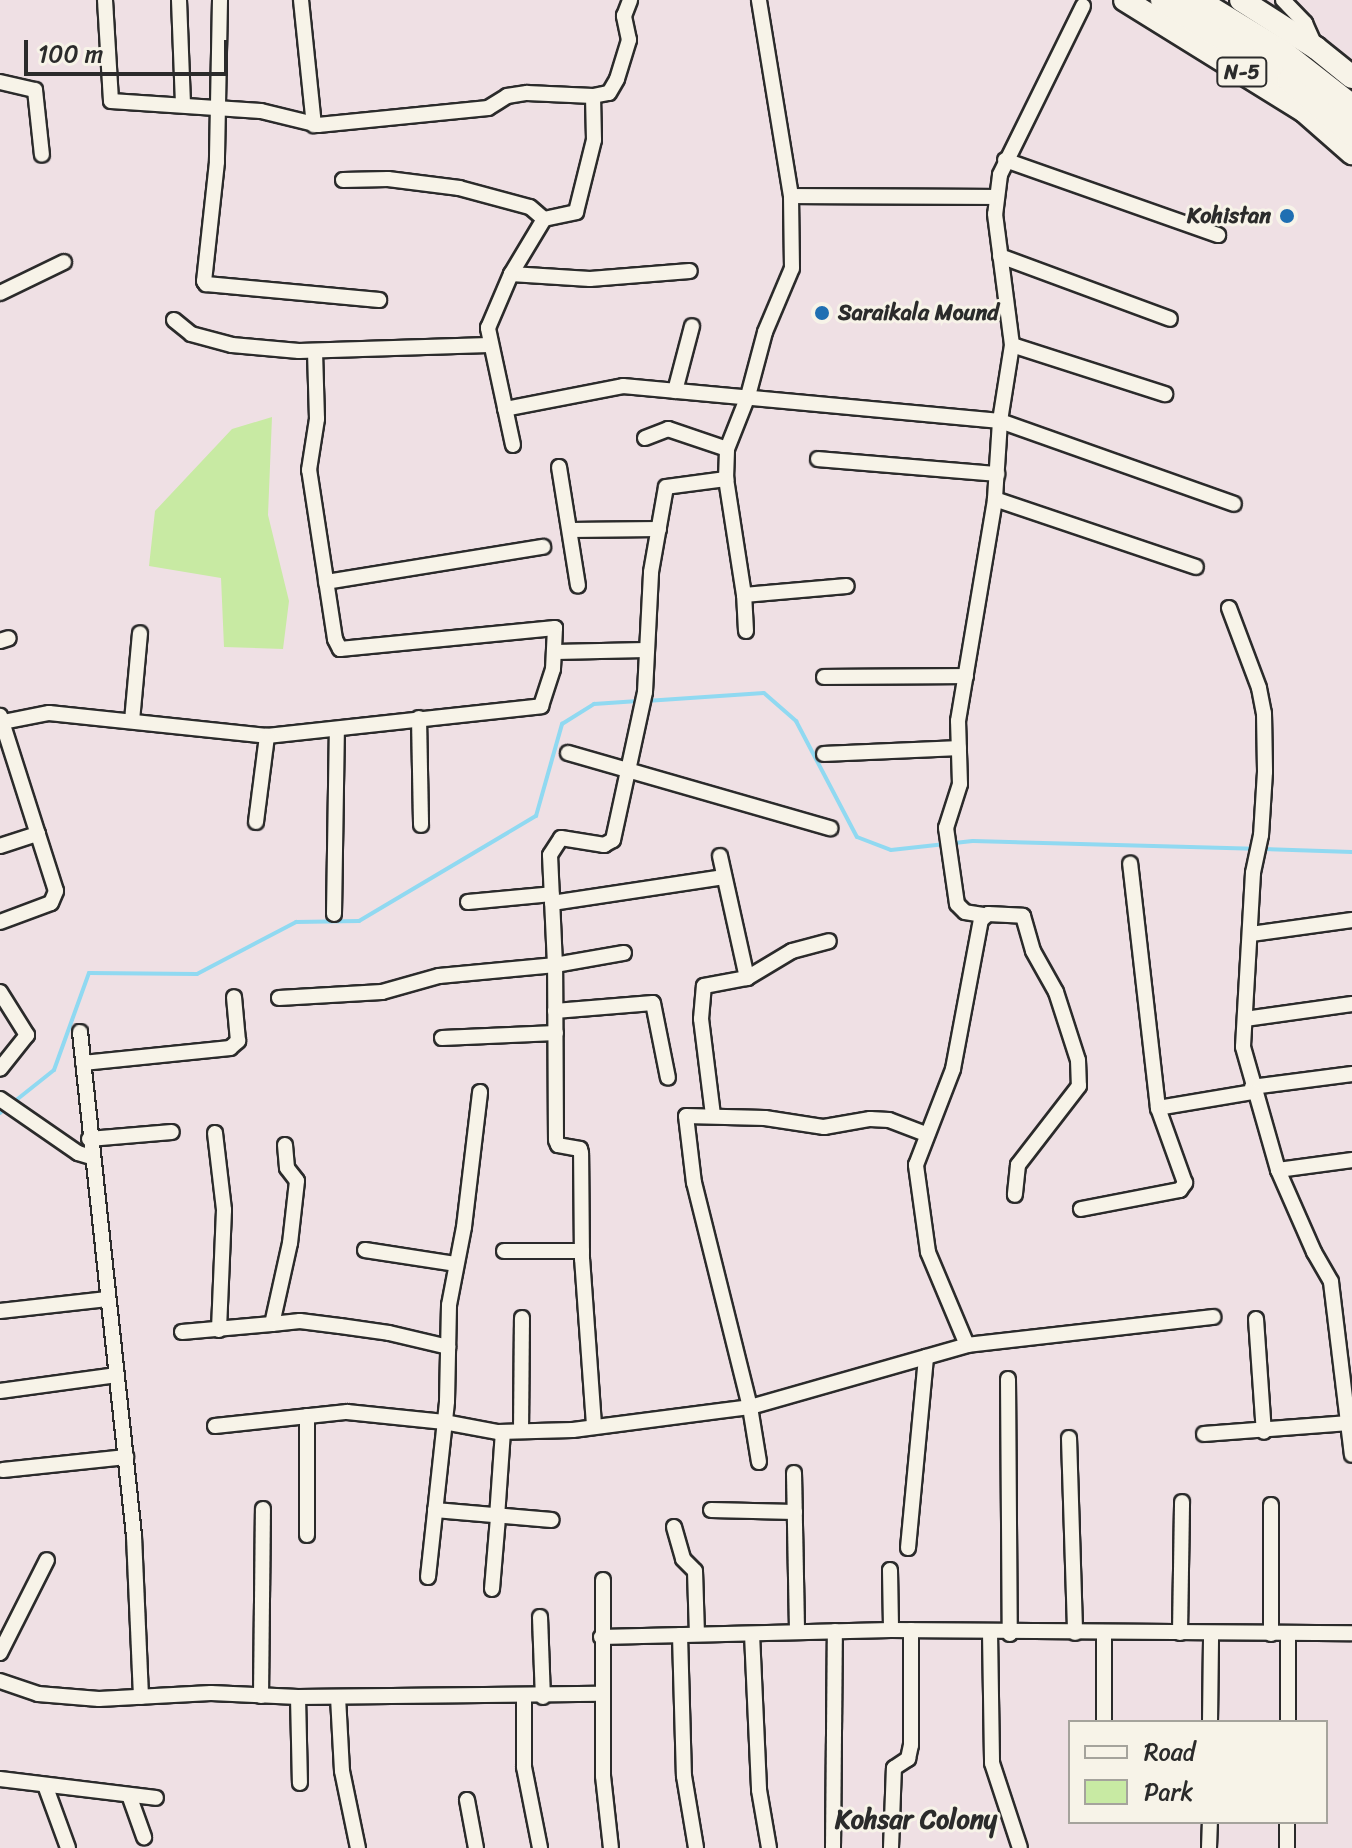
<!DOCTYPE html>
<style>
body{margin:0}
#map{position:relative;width:1352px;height:1848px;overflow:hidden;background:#efe0e4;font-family:Sriracha,sans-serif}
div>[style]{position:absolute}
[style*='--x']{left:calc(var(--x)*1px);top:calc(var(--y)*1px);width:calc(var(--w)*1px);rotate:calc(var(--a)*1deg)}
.green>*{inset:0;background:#c8eaa3}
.stream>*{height:4px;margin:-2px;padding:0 2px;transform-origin:2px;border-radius:2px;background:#90d9f1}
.roads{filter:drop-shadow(2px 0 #2b2b2b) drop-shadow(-2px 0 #2b2b2b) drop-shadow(0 2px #2b2b2b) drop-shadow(0 -2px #2b2b2b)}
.street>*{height:14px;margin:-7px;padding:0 7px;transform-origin:7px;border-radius:7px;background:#f7f3e8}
.primary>*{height:22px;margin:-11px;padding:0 11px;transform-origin:11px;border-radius:11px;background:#f7f3e8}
.highway>*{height:24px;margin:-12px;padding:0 12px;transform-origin:12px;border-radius:12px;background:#f7f3e8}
.dots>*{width:22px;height:22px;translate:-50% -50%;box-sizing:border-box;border:4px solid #f7f3e8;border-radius:50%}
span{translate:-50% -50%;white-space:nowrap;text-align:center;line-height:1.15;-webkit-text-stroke:6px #f7f3e8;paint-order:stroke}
.shield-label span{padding:2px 6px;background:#f7f3e8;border:2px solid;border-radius:6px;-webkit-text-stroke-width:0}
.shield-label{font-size:20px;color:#2b2b2b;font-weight:700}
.poi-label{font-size:22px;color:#2b2b2b;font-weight:700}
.right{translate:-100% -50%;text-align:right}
.left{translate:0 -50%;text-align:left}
.quarter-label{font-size:26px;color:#2b2b2b;font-weight:700}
.legend{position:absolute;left:1068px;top:1720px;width:260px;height:104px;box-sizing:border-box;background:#f7f3e8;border:2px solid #a5a39c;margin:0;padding:10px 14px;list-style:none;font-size:24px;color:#2b2b2b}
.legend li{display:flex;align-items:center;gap:16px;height:40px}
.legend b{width:40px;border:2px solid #a5a39c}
.scale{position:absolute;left:24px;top:40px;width:204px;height:36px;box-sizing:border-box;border:4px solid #2b2b2b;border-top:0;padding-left:10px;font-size:24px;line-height:28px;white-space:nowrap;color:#2b2b2b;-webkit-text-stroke:6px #f7f3e8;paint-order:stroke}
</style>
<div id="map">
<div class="green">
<i style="clip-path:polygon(272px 417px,268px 515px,289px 601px,283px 649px,224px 647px,221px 578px,149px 566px,155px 511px,232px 429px)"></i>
</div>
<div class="stream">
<i style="--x:646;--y:701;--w:118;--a:-3.9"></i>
<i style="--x:764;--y:693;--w:43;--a:41.2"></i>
<i style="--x:796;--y:721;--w:131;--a:62.3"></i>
<i style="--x:857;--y:837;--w:36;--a:21"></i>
<i style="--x:891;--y:850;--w:82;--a:-6.3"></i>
<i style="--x:973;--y:841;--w:281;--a:1.6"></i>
<i style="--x:1262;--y:849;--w:90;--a:1.9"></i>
<i style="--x:0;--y:1113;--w:69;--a:-38.5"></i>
<i style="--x:54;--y:1070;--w:103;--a:-70.2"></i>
<i style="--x:89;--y:973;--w:108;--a:0.5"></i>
<i style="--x:197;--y:974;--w:112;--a:-27.7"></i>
<i style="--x:296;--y:922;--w:63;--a:-0.9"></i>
<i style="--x:359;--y:921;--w:206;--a:-30.7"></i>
<i style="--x:536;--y:816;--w:96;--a:-74.2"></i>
<i style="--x:562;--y:724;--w:38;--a:-32"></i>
<i style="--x:594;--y:704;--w:44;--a:-3.9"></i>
</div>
<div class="roads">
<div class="street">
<i style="--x:105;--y:0;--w:101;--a:86.6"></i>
<i style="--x:111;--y:101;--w:150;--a:3.8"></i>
<i style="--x:261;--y:111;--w:59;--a:13.8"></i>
<i style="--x:318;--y:125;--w:171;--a:-5.7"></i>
<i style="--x:488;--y:108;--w:22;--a:-32"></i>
<i style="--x:507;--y:96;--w:20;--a:-9"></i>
<i style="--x:527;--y:93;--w:66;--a:2.6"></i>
<i style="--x:593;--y:96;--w:16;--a:-11"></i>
<i style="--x:609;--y:93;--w:16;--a:-60"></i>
<i style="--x:617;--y:79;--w:41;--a:-72.9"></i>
<i style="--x:629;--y:40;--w:25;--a:-102"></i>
<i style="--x:624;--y:16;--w:17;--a:-69"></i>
<i style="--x:179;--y:0;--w:103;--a:87.8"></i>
<i style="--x:220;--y:0;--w:162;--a:91.1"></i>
<i style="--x:217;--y:162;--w:120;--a:96.2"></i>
<i style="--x:204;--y:281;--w:4;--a:56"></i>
<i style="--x:206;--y:284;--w:174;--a:5.3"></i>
<i style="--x:301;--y:0;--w:126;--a:84.1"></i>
<i style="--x:1283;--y:0;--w:32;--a:46"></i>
<i style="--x:1305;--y:23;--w:27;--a:66"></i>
<i style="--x:1083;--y:6;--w:188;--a:116.2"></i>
<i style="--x:1000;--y:175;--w:39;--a:97"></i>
<i style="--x:995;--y:214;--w:132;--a:82.6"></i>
<i style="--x:1012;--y:345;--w:77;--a:99"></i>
<i style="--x:1000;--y:421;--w:78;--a:93.7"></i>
<i style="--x:995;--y:499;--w:212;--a:18.7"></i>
<i style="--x:0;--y:82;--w:36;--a:13"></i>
<i style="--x:35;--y:90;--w:65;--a:83.9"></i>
<i style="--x:1005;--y:160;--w:226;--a:19.4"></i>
<i style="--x:343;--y:180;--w:45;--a:-1.3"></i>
<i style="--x:388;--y:179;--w:72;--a:7.2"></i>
<i style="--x:459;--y:188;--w:73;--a:15"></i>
<i style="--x:530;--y:207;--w:18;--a:41"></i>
<i style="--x:791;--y:196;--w:206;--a:0.3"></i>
<i style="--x:1000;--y:256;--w:181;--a:20.3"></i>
<i style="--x:511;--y:274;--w:79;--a:3.6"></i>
<i style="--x:590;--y:279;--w:100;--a:-4.6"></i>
<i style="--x:0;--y:293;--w:71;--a:-25.8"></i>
<i style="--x:174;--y:320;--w:22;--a:39"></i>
<i style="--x:191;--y:334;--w:42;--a:15"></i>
<i style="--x:232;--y:345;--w:67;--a:5.1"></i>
<i style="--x:299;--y:351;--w:190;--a:-1.8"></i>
<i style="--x:1012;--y:345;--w:161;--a:17.8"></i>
<i style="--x:675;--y:391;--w:67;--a:-75.3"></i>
<i style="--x:505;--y:409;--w:120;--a:-11"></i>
<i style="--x:623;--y:386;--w:379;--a:5.3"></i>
<i style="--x:1000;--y:421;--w:248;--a:19.5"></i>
<i style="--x:645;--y:438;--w:25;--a:-21"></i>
<i style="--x:668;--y:429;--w:62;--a:18.7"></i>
<i style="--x:513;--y:445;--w:120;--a:-102.1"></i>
<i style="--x:488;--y:328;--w:59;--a:-66.9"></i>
<i style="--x:511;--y:274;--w:64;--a:-59"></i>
<i style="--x:544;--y:219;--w:33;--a:-12"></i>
<i style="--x:576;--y:212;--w:74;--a:-76"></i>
<i style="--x:594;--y:140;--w:44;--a:-91.3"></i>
<i style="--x:818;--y:459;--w:180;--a:4.8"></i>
<i style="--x:559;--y:467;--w:120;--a:80.9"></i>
<i style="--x:570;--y:530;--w:89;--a:-0.6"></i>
<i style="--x:326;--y:582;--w:220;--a:-9.2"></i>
<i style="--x:744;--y:595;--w:103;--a:-5"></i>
<i style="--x:1229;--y:608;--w:85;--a:69.4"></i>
<i style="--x:1259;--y:688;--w:25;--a:79"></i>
<i style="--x:1264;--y:713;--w:59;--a:89"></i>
<i style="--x:1265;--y:772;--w:63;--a:93.6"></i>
<i style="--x:1261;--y:835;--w:39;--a:102"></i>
<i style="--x:1253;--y:873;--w:174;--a:93.3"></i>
<i style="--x:1243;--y:1047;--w:128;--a:74.1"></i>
<i style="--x:1278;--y:1170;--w:90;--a:66.3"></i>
<i style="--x:1314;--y:1252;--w:34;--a:60"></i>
<i style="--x:1331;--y:1282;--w:174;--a:83.1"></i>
<i style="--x:746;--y:631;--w:36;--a:-93"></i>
<i style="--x:744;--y:595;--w:117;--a:-98.8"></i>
<i style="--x:726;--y:479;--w:30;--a:-88"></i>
<i style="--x:727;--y:449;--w:57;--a:-68.4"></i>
<i style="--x:748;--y:396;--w:66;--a:-75.1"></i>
<i style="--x:765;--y:332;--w:69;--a:-67.1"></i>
<i style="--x:792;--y:268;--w:72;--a:-90.8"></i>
<i style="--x:791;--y:196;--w:199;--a:-99.3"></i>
<i style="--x:0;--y:641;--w:9;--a:-18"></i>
<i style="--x:555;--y:652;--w:91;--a:-1.3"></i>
<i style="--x:824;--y:677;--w:142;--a:-0.4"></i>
<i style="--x:419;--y:718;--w:107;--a:88.9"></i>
<i style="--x:132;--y:721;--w:88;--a:-84.8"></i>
<i style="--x:3;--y:722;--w:47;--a:-11.1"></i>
<i style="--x:49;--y:713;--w:219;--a:6"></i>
<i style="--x:267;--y:736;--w:276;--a:-6.2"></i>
<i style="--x:541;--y:706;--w:39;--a:-72"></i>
<i style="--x:553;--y:669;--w:41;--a:-87.2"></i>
<i style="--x:555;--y:628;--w:216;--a:174.4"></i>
<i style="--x:340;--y:649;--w:11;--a:-117"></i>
<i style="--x:335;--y:639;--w:171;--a:-98.7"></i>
<i style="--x:309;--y:470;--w:52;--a:-81.1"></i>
<i style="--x:317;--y:419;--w:68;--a:-91.7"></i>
<i style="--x:568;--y:753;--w:273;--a:16"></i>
<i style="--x:824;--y:754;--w:135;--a:-2.5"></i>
<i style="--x:256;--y:822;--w:87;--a:-82.7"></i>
<i style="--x:0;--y:846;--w:40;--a:-18"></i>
<i style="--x:720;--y:856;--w:125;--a:77.5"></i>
<i style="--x:468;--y:902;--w:84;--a:-5.4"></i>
<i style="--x:552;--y:903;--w:174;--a:-8.6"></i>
<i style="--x:334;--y:914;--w:183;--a:-89.1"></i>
<i style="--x:983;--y:915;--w:18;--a:-171"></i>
<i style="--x:965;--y:912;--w:11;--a:-135"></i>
<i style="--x:957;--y:904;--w:77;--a:-98.2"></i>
<i style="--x:946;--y:828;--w:46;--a:-72.3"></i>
<i style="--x:960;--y:784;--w:63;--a:-91.8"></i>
<i style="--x:958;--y:721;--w:225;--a:-80.5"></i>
<i style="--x:0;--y:922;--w:54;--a:-20.4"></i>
<i style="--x:51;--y:903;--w:13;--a:-67"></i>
<i style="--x:56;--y:891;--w:184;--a:-107.7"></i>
<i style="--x:1251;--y:934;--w:102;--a:-7.9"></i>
<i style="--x:0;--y:992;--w:51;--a:57.9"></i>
<i style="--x:27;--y:1035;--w:43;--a:128.5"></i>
<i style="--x:279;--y:998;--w:103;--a:-3.3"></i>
<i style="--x:382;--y:992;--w:59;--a:-15.7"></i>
<i style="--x:439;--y:976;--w:117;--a:-5.4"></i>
<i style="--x:555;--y:965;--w:70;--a:-9.9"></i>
<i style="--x:555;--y:1011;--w:98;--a:-4.7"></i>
<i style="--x:653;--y:1003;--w:76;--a:78.7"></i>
<i style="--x:1245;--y:1019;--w:108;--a:-8"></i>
<i style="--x:80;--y:1032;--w:507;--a:83.88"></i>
<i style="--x:134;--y:1536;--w:161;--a:87.5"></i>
<i style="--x:442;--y:1038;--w:114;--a:-2.5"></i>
<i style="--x:83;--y:1063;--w:148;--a:-5.8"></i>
<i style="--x:230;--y:1048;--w:11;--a:-41"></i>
<i style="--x:238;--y:1041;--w:44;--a:-95.2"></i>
<i style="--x:1252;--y:1087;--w:101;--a:-7.4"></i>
<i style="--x:0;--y:1099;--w:95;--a:34.7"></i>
<i style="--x:78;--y:1153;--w:14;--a:17"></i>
<i style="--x:1158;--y:1108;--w:96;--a:-9.6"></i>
<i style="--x:713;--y:1115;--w:97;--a:-97.1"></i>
<i style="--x:701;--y:1019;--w:33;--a:-85"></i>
<i style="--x:704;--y:986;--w:44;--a:-10.5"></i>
<i style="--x:747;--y:978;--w:52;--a:-31"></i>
<i style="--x:792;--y:951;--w:38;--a:-15"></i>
<i style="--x:215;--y:1133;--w:78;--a:83.3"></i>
<i style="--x:224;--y:1210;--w:120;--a:92.4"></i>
<i style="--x:89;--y:1139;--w:83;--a:-4.8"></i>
<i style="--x:285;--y:1145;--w:23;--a:85"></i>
<i style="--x:287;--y:1168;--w:16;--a:52"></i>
<i style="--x:297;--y:1181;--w:62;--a:96.4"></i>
<i style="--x:290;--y:1243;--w:83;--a:102.5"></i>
<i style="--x:272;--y:1324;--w:28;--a:-6"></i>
<i style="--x:300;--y:1321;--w:40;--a:7.1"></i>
<i style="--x:340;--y:1326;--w:49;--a:8.1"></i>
<i style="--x:389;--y:1333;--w:61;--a:13.3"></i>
<i style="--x:1278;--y:1170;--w:75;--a:-7.7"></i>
<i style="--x:1081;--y:1209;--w:101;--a:-10.9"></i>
<i style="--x:1180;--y:1190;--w:9;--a:-54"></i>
<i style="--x:1185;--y:1183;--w:80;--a:-109.8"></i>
<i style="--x:1158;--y:1108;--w:246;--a:-96.5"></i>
<i style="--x:365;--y:1250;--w:91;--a:8.8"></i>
<i style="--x:504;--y:1251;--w:78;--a:0"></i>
<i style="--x:0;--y:1311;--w:108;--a:-6.4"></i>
<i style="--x:1256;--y:1319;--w:113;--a:86"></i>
<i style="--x:182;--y:1332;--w:90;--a:-5.1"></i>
<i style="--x:967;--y:1345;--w:101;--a:-112.8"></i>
<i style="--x:928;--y:1252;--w:88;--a:-97.9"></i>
<i style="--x:916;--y:1165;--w:103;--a:-68.9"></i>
<i style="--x:953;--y:1069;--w:152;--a:-79.4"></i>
<i style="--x:981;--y:920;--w:9;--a:-41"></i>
<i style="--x:988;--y:914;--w:35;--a:3"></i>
<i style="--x:1023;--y:916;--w:36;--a:74"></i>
<i style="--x:1033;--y:951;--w:47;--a:60.7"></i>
<i style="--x:1056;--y:992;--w:71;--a:72.1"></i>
<i style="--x:1078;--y:1060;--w:26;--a:88"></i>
<i style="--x:1079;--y:1086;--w:100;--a:127.7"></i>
<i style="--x:1018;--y:1165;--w:30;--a:96"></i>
<i style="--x:1008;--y:1379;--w:255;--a:89.6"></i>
<i style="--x:0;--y:1391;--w:118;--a:-7.8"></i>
<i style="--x:307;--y:1416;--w:119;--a:90"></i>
<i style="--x:594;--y:1425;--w:166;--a:-94.1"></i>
<i style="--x:582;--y:1259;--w:106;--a:-90.5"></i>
<i style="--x:581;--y:1153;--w:4;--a:-104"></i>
<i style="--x:580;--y:1149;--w:22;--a:-170"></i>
<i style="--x:558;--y:1145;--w:5;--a:-112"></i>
<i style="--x:556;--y:1140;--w:175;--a:-90.3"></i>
<i style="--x:555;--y:965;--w:110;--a:-92.6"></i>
<i style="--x:550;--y:855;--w:20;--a:-57"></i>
<i style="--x:561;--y:838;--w:44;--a:9.2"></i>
<i style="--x:604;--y:845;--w:10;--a:-29"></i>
<i style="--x:613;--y:840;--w:151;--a:-77.8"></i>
<i style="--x:645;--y:692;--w:120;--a:-87.1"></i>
<i style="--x:651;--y:572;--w:86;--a:-80"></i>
<i style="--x:666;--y:487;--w:61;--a:-7.6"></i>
<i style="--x:215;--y:1426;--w:133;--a:-6.1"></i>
<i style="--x:347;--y:1412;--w:98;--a:5.9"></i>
<i style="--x:444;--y:1422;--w:55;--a:10.5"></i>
<i style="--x:498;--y:1432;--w:75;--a:-1.5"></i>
<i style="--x:573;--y:1430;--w:178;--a:-7.4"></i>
<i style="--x:750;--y:1407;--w:226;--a:-15.9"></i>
<i style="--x:967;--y:1345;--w:248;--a:-6.5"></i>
<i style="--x:521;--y:1431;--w:113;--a:-89.5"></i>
<i style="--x:1204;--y:1434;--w:145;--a:-4.3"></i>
<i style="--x:1069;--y:1438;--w:195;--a:88.2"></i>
<i style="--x:759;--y:1462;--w:56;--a:-99.3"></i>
<i style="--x:750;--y:1407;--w:231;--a:-104"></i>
<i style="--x:694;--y:1183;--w:67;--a:-96.8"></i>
<i style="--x:686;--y:1116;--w:79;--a:1.5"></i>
<i style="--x:765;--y:1118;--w:60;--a:8.7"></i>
<i style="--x:824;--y:1127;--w:47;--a:-9.9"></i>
<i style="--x:870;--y:1119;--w:19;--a:3"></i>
<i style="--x:889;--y:1120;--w:40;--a:21"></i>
<i style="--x:3;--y:1470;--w:124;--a:-6"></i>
<i style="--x:794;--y:1473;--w:159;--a:88.9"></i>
<i style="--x:435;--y:1510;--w:117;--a:4.9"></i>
<i style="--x:711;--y:1510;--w:84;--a:1.4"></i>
<i style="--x:497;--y:1517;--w:85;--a:-86"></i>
<i style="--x:674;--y:1527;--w:33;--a:74"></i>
<i style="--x:683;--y:1559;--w:17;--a:45"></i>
<i style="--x:695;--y:1571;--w:63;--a:88.2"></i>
<i style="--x:908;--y:1548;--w:192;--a:-84.6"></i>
<i style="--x:890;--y:1570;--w:60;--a:89"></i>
<i style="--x:428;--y:1577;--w:177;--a:-83.8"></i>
<i style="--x:447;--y:1401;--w:96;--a:-88.8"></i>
<i style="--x:449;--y:1305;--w:79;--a:-79.1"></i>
<i style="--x:464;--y:1227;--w:136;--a:-83.2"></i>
<i style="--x:603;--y:1580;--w:196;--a:90"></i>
<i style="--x:603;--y:1776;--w:72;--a:83.7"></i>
<i style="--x:492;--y:1589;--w:71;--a:-85.2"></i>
<i style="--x:540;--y:1617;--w:80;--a:87.9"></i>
<i style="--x:990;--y:1632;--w:131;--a:89.1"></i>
<i style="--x:992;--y:1763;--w:89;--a:71.8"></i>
<i style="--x:1180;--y:1633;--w:131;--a:-89.1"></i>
<i style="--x:752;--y:1634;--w:156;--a:87.4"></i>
<i style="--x:759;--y:1790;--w:59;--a:80.2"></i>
<i style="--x:1271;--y:1634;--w:129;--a:-90"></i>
<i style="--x:680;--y:1635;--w:141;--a:88.4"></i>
<i style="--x:684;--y:1776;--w:73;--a:80.5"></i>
<i style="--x:601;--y:1637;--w:290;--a:-1.4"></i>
<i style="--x:891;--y:1630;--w:461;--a:0.4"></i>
<i style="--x:0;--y:1653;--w:104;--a:-63.2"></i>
<i style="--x:0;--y:1681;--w:40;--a:18.9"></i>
<i style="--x:38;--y:1694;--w:61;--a:4.7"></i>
<i style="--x:99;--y:1699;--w:112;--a:-3.1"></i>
<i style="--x:211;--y:1693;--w:87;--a:2.6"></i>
<i style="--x:298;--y:1697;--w:303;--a:-0.6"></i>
<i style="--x:261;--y:1696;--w:187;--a:-89.4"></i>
<i style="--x:298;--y:1697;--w:86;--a:88.7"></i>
<i style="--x:338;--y:1697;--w:74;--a:86.9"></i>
<i style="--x:342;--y:1771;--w:79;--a:78.3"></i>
<i style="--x:524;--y:1697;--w:70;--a:90"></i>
<i style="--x:524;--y:1767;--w:83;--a:78.8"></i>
<i style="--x:1104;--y:1722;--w:88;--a:-90"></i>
<i style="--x:1210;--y:1722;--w:88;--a:-89.3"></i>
<i style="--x:1288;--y:1722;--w:89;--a:-90"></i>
<i style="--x:0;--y:1779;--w:157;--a:6.9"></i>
<i style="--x:45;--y:1785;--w:67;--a:69.9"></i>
<i style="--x:129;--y:1795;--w:45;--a:70.3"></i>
<i style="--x:467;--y:1800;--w:49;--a:79.4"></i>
<i style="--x:833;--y:1848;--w:217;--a:-89.5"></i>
<i style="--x:891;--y:1848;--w:80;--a:-87.9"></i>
<i style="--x:894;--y:1768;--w:17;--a:-33"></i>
<i style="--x:908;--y:1759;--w:14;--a:-78"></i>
<i style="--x:911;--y:1745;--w:115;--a:-90"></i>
<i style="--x:1209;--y:1848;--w:26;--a:-88"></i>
<i style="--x:1287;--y:1848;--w:26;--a:-90"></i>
</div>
<div class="primary">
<i style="--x:1125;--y:0;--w:211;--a:31.8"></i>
<i style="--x:1304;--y:111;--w:64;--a:41.2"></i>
<i style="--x:1241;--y:0;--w:89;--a:32.6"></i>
<i style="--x:1316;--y:48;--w:46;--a:38.9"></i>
</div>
<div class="highway">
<i style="--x:1163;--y:0;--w:150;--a:32.2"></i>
<i style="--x:1290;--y:80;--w:82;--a:41.1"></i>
<i style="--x:1196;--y:0;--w:102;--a:31.3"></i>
<i style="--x:1283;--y:53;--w:88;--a:38"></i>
</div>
</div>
<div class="dots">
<i style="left:1287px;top:216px;background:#1f6fb2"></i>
<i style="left:822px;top:313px;background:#1f6fb2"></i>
</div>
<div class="shield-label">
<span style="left:1242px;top:72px">N-5</span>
</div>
<div class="poi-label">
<span class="right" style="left:1271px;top:216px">Kohistan</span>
<span class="left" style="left:838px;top:313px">Saraikala Mound</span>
</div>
<div class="quarter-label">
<span style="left:916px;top:1820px">Kohsar Colony</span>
</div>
<ul class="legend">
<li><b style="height:10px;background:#f7f3e8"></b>Road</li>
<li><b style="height:22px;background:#c8eaa3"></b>Park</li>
</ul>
<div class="scale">100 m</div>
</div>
